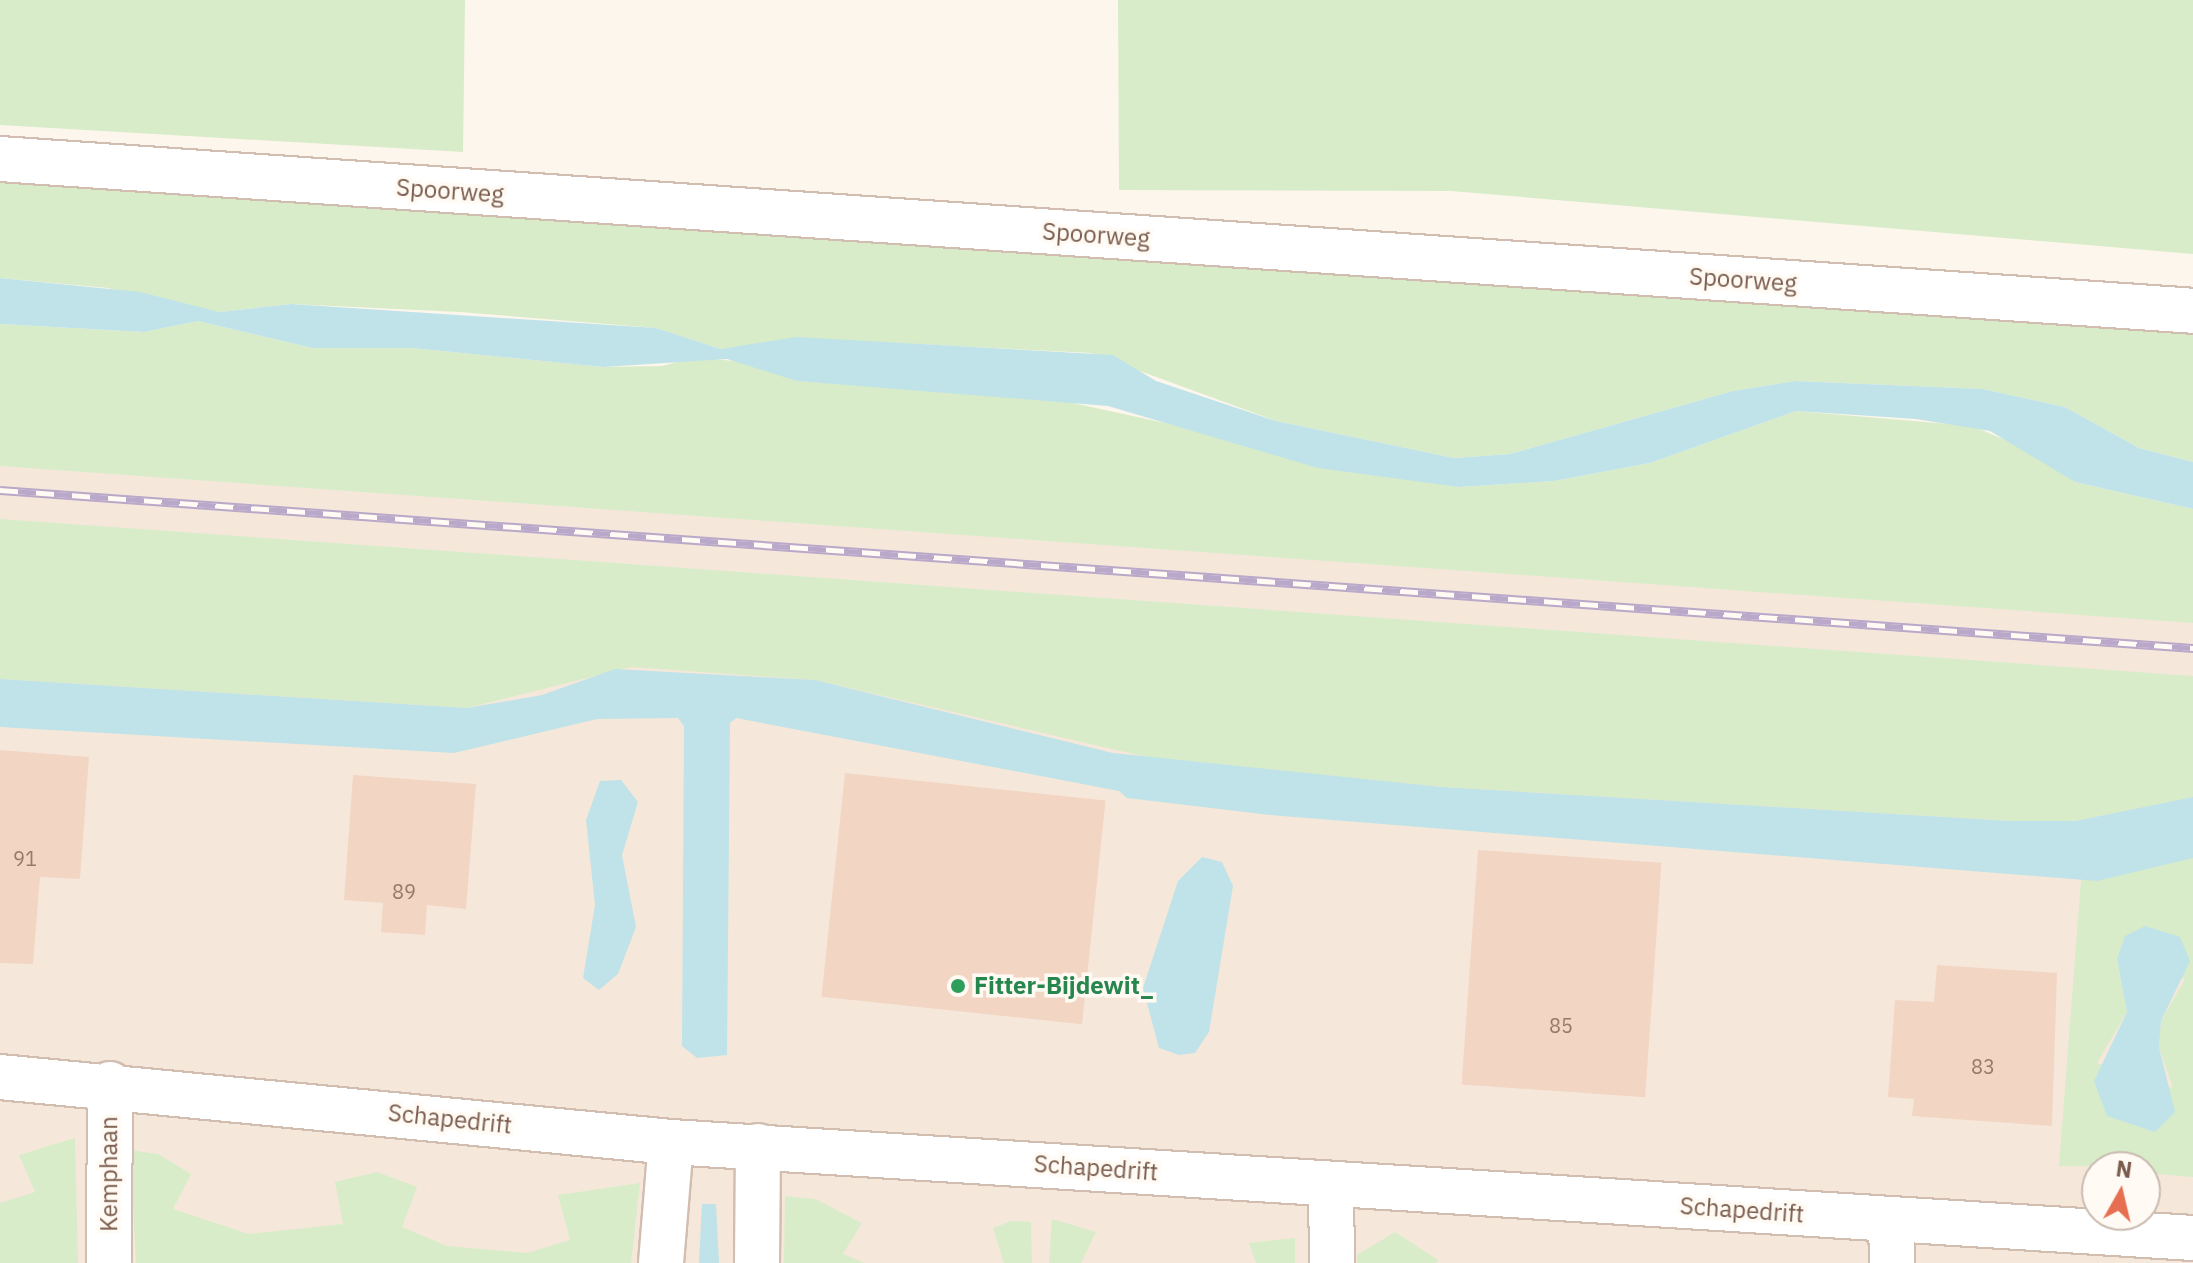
<!DOCTYPE html>
<style>
body{margin:0}
#map{position:relative;width:2193px;height:1263px;overflow:hidden;background:#fdf6ec;font-family:"IBM Plex Sans",sans-serif}
div>[style]{position:absolute}
[style*='--x']{left:calc(var(--x)*1px);top:calc(var(--y)*1px);width:calc(var(--w)*1px);rotate:calc(var(--a)*1deg)}
.residential>*{inset:0;background:#f5e8da}
.green>*{inset:0;background:#d8ecc9}
.water>*{inset:0;background:#bfe3e8}
.building>*{inset:0;background:#f3d5c3;transform-origin:0 0}
.roads{filter:drop-shadow(2px 0 #d1beb0) drop-shadow(-2px 0 #d1beb0) drop-shadow(0 2px #d1beb0) drop-shadow(0 -2px #d1beb0)}
.minor>*{height:44px;margin:-22px;padding:0 22px;transform-origin:22px;border-radius:22px;background:#fff}
.rail>*{height:9px;margin-top:-4.5px;transform-origin:0;background:repeating-linear-gradient(90deg,#fffaf3 0 18px,#b9a8c9 0 36px);box-sizing:border-box;border-block:2px solid #b9a8c9}
.dots>*{width:22px;height:22px;translate:-50% -50%;box-sizing:border-box;border:4px solid #fffaf3;border-radius:50%}
span{translate:-50% -50%;white-space:nowrap;text-align:center;line-height:1.15;-webkit-text-stroke:7px #fffaf3;paint-order:stroke}
.number-label{font-size:20px;color:#987a6a}
.number-label span{-webkit-text-stroke-width:0}
.street-label{font-size:24px;color:#7a5c4d}
.leisure-label{font-size:24px;color:#27864d;font-weight:700}
.left{translate:0 -50%;text-align:left}
.north{position:absolute;left:2081px;top:1151px;width:80px;height:80px;box-sizing:border-box;background:#fffaf3;border:2px solid #cabbb1;border-radius:50%;rotate:8deg;font-size:22px;font-weight:700;line-height:32px;text-align:center;color:#7a5c4d}
.north::after{content:'';display:block;margin:auto;width:28px;height:36px;background:#e76f51;clip-path:polygon(50% 0,100% 100%,50% 72%,0 100%)}
</style>
<div id="map">
<div class="residential">
<i style="clip-path:polygon(evenodd,0 424px,2193px 579px,2193px 1263px,0 1263px,0 424px,2097px 1167px,2145px 1167px,2145px 1215px,2097px 1215px,2097px 1167px)"></i>
</div>
<div class="green">
<i style="clip-path:polygon(0 0,465px 0,463px 152px,0 125px)"></i>
<i style="clip-path:polygon(1118px 0,2193px 0,2193px 254px,1451px 191px,1119px 190px)"></i>
<i style="clip-path:polygon(0 181px,1642px 274px,2193px 322px,2193px 462px,2139px 448px,2065px 407px,1983px 389px,1795px 381px,1733px 391px,1510px 454px,1454px 458px,1276px 421px,1091px 353px,817px 339px,721px 349px,656px 328px,460px 312px,291px 304px,219px 312px,108px 288px,0 278px)"></i>
<i style="clip-path:polygon(198px 321px,312px 348px,412px 348px,603px 367px,662px 366px,695px 357px,753px 363px,797px 381px,1050px 398px,1459px 487px,1554px 481px,1650px 463px,1796px 411px,1972px 426px,2022px 447px,2075px 482px,2193px 509px,2193px 623px,0 466px,0 324px,144px 332px)"></i>
<i style="clip-path:polygon(0 519px,2193px 676px,2193px 797px,2075px 821px,2010px 821px,1442px 787px,1164px 761px,815px 680px,631px 667px,467px 708px,0 679px)"></i>
<i style="clip-path:polygon(evenodd,2193px 858px,2193px 1177px,2145px 1173px,2145px 1167px,2059px 1166px,2081px 880px,2193px 858px,2117px 959px,2185px 979px,2161px 1021px,2159px 1047px,2173px 1088px,2097px 1063px,2127px 1012px,2117px 959px)"></i>
<i style="clip-path:polygon(75px 1138px,78px 1263px,0 1263px,0 1203px,35px 1192px,19px 1155px)"></i>
<i style="clip-path:polygon(130px 1150px,158px 1154px,191px 1174px,173px 1209px,249px 1234px,343px 1224px,335px 1182px,377px 1172px,417px 1187px,402px 1227px,447px 1246px,527px 1253px,570px 1240px,558px 1195px,640px 1183px,631px 1263px,136px 1263px)"></i>
<i style="clip-path:polygon(785px 1196px,815px 1199px,862px 1223px,843px 1254px,865px 1263px,784px 1263px)"></i>
<i style="clip-path:polygon(1052px 1219px,1096px 1232px,1081px 1263px,1049px 1263px)"></i>
<i style="clip-path:polygon(1011px 1221px,1031px 1222px,1032px 1263px,1004px 1263px,993px 1228px)"></i>
<i style="clip-path:polygon(1395px 1232px,1438px 1260px,1436px 1263px,1357px 1263px,1357px 1255px)"></i>
<i style="clip-path:polygon(1295px 1238px,1295px 1263px,1256px 1263px,1249px 1243px)"></i>
</div>
<div class="water">
<i style="clip-path:polygon(0 278px,140px 292px,219px 312px,291px 304px,656px 328px,721px 349px,796px 337px,1113px 355px,1156px 381px,1276px 421px,1454px 458px,1510px 454px,1733px 391px,1795px 381px,1983px 389px,2065px 407px,2139px 448px,2193px 462px,2193px 509px,2075px 482px,1990px 431px,1916px 419px,1796px 411px,1650px 463px,1554px 481px,1459px 487px,1318px 468px,1108px 406px,797px 381px,727px 359px,603px 367px,412px 348px,312px 348px,198px 321px,144px 332px,0 324px)"></i>
<i style="clip-path:polygon(615px 669px,815px 680px,1113px 753px,1442px 787px,2010px 821px,2075px 821px,2193px 797px,2193px 858px,2097px 881px,1270px 815px,1127px 798px,1119px 791px,736px 718px,730px 723px,727px 1055px,697px 1058px,682px 1046px,684px 726px,678px 718px,597px 719px,454px 753px,0 727px,0 679px,467px 708px,542px 695px)"></i>
<i style="clip-path:polygon(621px 780px,638px 802px,622px 855px,636px 927px,618px 974px,599px 990px,583px 978px,595px 905px,586px 820px,600px 781px)"></i>
<i style="clip-path:polygon(1202px 857px,1222px 862px,1233px 886px,1209px 1032px,1195px 1053px,1179px 1055px,1159px 1048px,1143px 988px,1178px 881px)"></i>
<i style="clip-path:polygon(2145px 926px,2180px 937px,2190px 961px,2161px 1021px,2159px 1047px,2175px 1112px,2155px 1132px,2107px 1116px,2094px 1081px,2127px 1012px,2117px 959px,2125px 936px)"></i>
<i style="clip-path:polygon(702px 1204px,716px 1204px,719px 1263px,699px 1263px)"></i>
</div>
<div class="building">
<i style="clip-path:polygon(0 750px,89px 757px,80px 879px,40px 877px,33px 964px,0 963px)"></i>
<i style="left:845px;top:773px;width:262px;height:225px;rotate:6deg"></i>
<i style="clip-path:polygon(353px 775px,476px 784px,466px 909px,427px 905px,425px 935px,381px 932px,383px 903px,344px 900px)"></i>
<i style="left:1478px;top:850px;width:184px;height:235px;rotate:4deg"></i>
<i style="clip-path:polygon(1937px 965px,2057px 973px,2052px 1126px,1912px 1116px,1914px 1099px,1888px 1097px,1895px 1000px,1934px 1002px)"></i>
</div>
<div class="roads">
<div class="minor">
<i style="--x:0;--y:159;--w:2198;--a:3.96"></i>
<i style="--x:0;--y:1077;--w:674;--a:5.53"></i>
<i style="--x:671;--y:1142;--w:1525;--a:3.61"></i>
<i style="--x:1331;--y:1184;--w:79;--a:89.3"></i>
<i style="--x:1891;--y:1220;--w:43;--a:88.7"></i>
<i style="--x:109;--y:1263;--w:179;--a:-89.7"></i>
<i style="--x:661;--y:1263;--w:121;--a:-85.3"></i>
<i style="--x:757;--y:1263;--w:117;--a:-89.5"></i>
</div>
</div>
<div class="rail">
<i style="--x:0;--y:490;--w:2199;--a:4.12"></i>
</div>
<div class="dots">
<i style="left:958px;top:986px;background:#2e9e5b"></i>
</div>
<div class="number-label">
<span style="left:25px;top:858px">91</span>
<span style="left:404px;top:891px">89</span>
<span style="left:1561px;top:1025px">85</span>
<span style="left:1983px;top:1066px">83</span>
</div>
<div class="street-label">
<span style="left:450px;top:191px;rotate:4deg">Spoorweg</span>
<span style="left:1096px;top:235px;rotate:4deg">Spoorweg</span>
<span style="left:1743px;top:280px;rotate:4deg">Spoorweg</span>
<span style="left:450px;top:1119px;rotate:6deg">Schapedrift</span>
<span style="left:1096px;top:1168px;rotate:4deg">Schapedrift</span>
<span style="left:109px;top:1174px;rotate:-90deg">Kemphaan</span>
<span style="left:1742px;top:1210px;rotate:4deg">Schapedrift</span>
</div>
<div class="leisure-label">
<span class="left" style="left:974px;top:986px">Fitter-Bijdewit_</span>
</div>
<div class="north">N</div>
</div>
